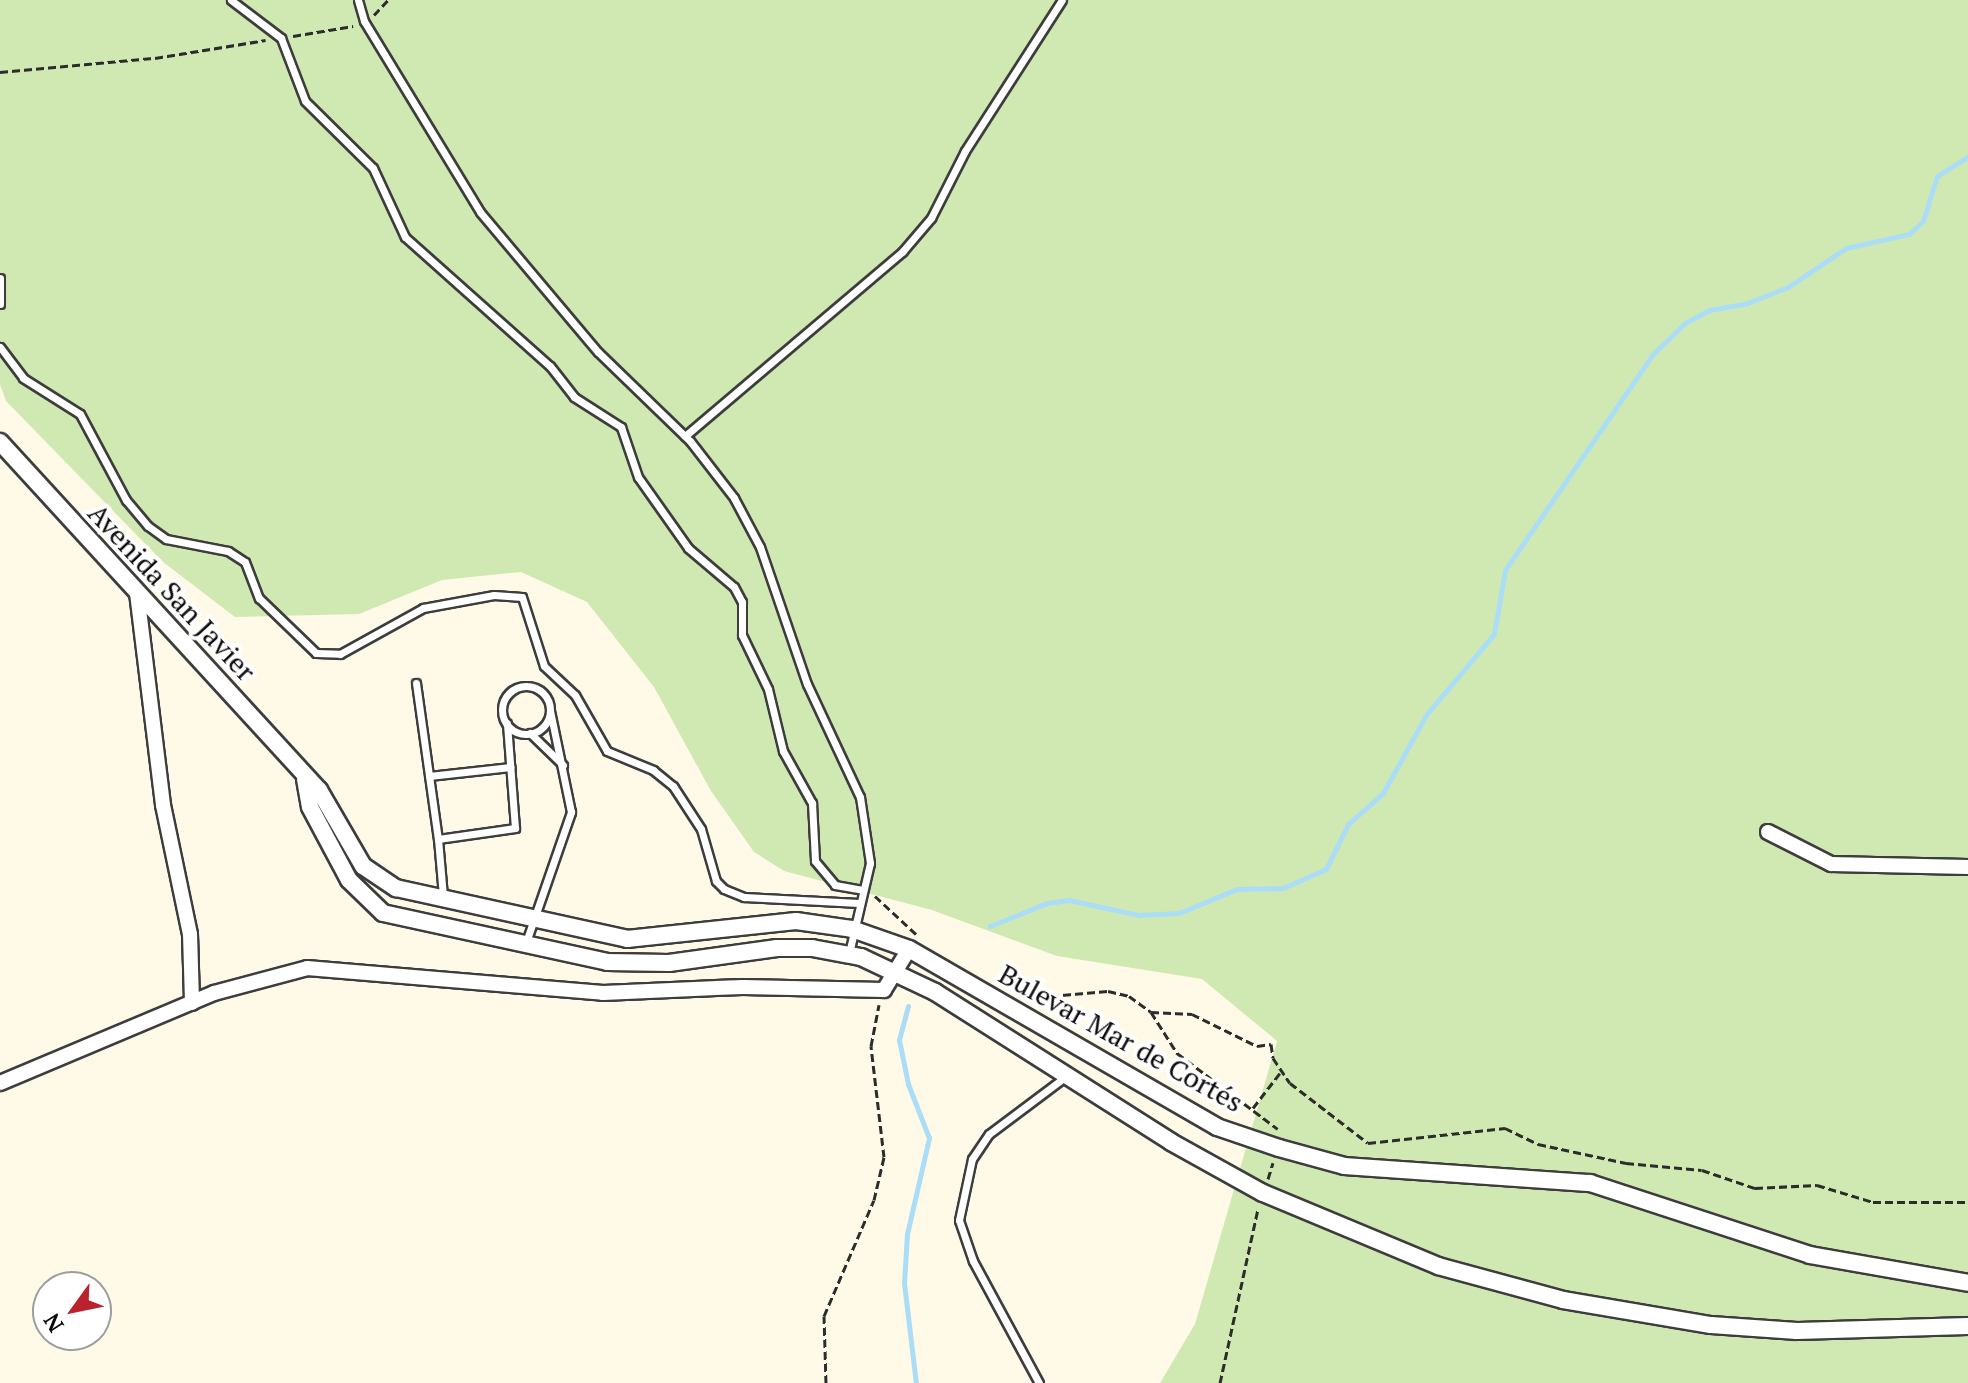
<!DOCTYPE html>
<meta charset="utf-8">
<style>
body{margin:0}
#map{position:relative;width:1968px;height:1383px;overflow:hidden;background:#fff9e7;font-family:"PT Serif",serif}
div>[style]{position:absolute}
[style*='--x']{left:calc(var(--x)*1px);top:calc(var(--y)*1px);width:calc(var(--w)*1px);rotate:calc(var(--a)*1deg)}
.green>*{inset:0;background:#d0e9b2}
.stream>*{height:5px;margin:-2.5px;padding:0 2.5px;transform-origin:2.5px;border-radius:2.5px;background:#abddf7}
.path>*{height:3px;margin-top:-1.5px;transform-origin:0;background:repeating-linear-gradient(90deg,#2c2c2c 0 8px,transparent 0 12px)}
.roads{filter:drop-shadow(2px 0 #3d3d3d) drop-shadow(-2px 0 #3d3d3d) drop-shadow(0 2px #3d3d3d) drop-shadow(0 -2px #3d3d3d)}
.service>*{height:7px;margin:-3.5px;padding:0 3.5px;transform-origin:3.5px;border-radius:3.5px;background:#fff}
.service>.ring{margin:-3.5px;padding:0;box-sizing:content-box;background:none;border:7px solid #fff;border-radius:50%}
.minor>*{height:14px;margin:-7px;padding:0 7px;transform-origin:7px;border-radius:7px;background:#fff}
.tertiary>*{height:16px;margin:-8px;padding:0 8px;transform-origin:8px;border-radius:8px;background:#fff}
span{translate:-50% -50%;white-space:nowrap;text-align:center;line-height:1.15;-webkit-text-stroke:8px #fff;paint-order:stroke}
.street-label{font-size:28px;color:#0a0a0a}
.north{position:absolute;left:32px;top:1271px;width:80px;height:80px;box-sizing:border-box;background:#fff;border:2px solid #9d9d9d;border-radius:50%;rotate:237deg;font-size:22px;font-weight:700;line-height:32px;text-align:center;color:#0a0a0a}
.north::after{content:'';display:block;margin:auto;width:28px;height:36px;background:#bb222e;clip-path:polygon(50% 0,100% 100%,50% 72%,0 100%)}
</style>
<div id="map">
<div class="green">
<i style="clip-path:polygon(0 0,1968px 0,1968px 1383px,1160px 1383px,1195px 1324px,1277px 1041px,1202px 979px,1057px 956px,932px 910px,784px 871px,754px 852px,711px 791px,654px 687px,587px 602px,521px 572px,442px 580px,359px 614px,235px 617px,163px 562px,6px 401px,0 384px)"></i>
</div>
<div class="stream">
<i style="--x:990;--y:926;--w:61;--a:-22"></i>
<i style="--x:1047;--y:903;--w:22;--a:-8"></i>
<i style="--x:1069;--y:900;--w:72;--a:12.1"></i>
<i style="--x:1139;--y:915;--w:40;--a:-2.9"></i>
<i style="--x:1179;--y:913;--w:63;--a:-22.5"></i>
<i style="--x:1237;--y:889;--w:46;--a:-1.2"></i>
<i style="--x:1283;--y:888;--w:47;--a:-23.8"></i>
<i style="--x:1326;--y:869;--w:50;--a:-63.9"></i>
<i style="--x:1348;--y:824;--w:47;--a:-41.5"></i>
<i style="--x:1383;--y:793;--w:89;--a:-61.1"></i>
<i style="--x:1426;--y:715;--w:106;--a:-50"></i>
<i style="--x:1494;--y:634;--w:65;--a:-80.2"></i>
<i style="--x:1505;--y:570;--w:262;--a:-55.6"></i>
<i style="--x:1653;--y:354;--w:45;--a:-44.1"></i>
<i style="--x:1685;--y:323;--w:27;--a:-28"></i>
<i style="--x:1709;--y:310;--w:39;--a:-10"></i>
<i style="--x:1747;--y:303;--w:44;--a:-21.3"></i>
<i style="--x:1788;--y:287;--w:70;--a:-33.9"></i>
<i style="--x:1846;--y:248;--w:65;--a:-12.5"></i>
<i style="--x:1909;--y:234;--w:19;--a:-43"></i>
<i style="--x:1923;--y:221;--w:47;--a:-72.7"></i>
<i style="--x:1937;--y:176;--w:36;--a:-32"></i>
<i style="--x:908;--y:1006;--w:35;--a:105"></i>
<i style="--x:899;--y:1040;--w:45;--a:78.4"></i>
<i style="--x:908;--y:1084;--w:58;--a:68.7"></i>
<i style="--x:929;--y:1138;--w:98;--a:102.9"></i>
<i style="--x:907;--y:1234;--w:49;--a:93.5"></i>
<i style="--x:904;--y:1283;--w:101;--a:83.2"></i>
</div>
<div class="path">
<i style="--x:374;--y:15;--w:21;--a:-47"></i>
<i style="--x:293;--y:36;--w:61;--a:-9.5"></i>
<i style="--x:0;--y:72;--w:156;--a:-5.2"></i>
<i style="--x:155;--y:58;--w:112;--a:-9.2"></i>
<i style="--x:875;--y:896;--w:56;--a:42.8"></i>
<i style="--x:1027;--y:998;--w:81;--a:-4.9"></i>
<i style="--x:1108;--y:991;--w:22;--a:13"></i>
<i style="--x:1129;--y:996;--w:27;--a:36"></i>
<i style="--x:1151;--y:1012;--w:41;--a:2.8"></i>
<i style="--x:1192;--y:1014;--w:72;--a:26.2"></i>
<i style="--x:1257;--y:1046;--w:14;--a:-8"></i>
<i style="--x:1271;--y:1044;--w:14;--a:82"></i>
<i style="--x:1273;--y:1058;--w:30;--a:56"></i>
<i style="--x:1290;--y:1083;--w:98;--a:37.6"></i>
<i style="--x:1368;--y:1143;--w:138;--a:-6.2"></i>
<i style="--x:1505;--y:1128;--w:37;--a:26"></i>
<i style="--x:1538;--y:1144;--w:90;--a:12.2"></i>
<i style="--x:1626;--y:1163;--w:76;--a:5.3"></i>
<i style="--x:1702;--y:1170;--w:56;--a:18.8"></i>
<i style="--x:1755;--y:1188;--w:62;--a:-2.8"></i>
<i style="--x:1817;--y:1185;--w:59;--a:16.9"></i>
<i style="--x:1873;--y:1202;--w:95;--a:0"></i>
<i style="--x:1151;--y:1012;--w:49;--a:57.6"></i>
<i style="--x:1177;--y:1053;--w:126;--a:37"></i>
<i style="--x:1253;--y:1108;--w:44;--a:-52.4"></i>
<i style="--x:1268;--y:1179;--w:17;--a:-73"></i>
<i style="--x:826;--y:1383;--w:67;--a:-91.7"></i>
<i style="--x:824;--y:1316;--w:126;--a:-66.7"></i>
<i style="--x:874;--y:1200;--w:44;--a:-76.9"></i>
<i style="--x:884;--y:1157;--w:112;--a:-96.7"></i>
<i style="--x:871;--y:1046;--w:42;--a:-79"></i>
<i style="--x:1220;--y:1383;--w:178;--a:-77.7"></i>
</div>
<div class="roads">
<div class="service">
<i style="--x:231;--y:0;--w:63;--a:37.2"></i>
<i style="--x:281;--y:38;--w:67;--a:69.1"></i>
<i style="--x:305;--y:101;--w:95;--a:44.6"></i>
<i style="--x:373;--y:168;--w:76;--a:65.1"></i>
<i style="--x:405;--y:237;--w:194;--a:41.7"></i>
<i style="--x:550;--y:366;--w:39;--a:52"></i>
<i style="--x:574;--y:397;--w:56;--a:32.6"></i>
<i style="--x:621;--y:427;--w:53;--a:71.2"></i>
<i style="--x:638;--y:477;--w:87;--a:54.8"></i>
<i style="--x:688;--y:548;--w:60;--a:40.3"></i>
<i style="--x:734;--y:587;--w:17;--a:62"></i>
<i style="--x:742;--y:602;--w:33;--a:90"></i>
<i style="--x:742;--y:635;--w:60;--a:64.3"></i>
<i style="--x:768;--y:689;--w:64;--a:76.4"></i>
<i style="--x:783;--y:751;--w:60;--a:60.9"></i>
<i style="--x:812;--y:803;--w:58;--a:87"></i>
<i style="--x:815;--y:861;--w:31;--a:50"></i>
<i style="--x:835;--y:885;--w:28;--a:10"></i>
<i style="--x:358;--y:0;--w:22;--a:74"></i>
<i style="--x:364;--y:21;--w:223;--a:58.7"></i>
<i style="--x:480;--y:212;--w:183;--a:49.9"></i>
<i style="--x:598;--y:352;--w:128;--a:44.1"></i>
<i style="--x:690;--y:441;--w:72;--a:52.3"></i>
<i style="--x:734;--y:498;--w:55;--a:62"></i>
<i style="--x:760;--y:547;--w:145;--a:71.1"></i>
<i style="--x:807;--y:684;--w:125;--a:64.9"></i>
<i style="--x:860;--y:797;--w:67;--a:81.4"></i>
<i style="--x:870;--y:863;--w:92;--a:103.1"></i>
<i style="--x:0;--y:278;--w:26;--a:90"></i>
<i style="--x:0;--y:347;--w:39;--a:53"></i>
<i style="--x:23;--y:378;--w:67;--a:32.3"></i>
<i style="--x:80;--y:414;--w:98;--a:61.9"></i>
<i style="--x:126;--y:500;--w:34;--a:50"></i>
<i style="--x:148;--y:526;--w:22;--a:36"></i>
<i style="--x:166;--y:539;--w:63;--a:11"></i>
<i style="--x:228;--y:551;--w:20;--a:33"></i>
<i style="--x:245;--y:562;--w:39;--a:69"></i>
<i style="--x:259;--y:598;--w:79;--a:44"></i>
<i style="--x:316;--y:653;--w:24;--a:2"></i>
<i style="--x:340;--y:654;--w:95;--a:-29"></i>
<i style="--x:423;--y:608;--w:72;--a:-10.4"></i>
<i style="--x:494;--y:595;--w:28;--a:4"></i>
<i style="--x:522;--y:597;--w:72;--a:72.3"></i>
<i style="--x:544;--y:666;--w:42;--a:43.1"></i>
<i style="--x:575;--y:695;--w:64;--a:60.3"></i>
<i style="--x:607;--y:751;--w:50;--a:22.4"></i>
<i style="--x:653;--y:770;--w:26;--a:39"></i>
<i style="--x:673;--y:786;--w:51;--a:56.9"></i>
<i style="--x:701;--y:829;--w:54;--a:73.9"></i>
<i style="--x:716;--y:881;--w:11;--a:45"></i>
<i style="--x:724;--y:889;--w:22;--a:22"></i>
<i style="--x:744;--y:897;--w:115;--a:3"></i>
<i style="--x:685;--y:436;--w:285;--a:-40.3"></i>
<i style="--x:902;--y:252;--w:45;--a:-49.5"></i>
<i style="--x:931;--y:218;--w:75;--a:-63.1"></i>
<i style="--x:965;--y:151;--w:179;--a:-57.3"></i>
<i style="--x:416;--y:683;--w:158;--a:82"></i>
<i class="ring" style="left:502px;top:686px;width:41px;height:41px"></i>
<i style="--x:530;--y:733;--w:46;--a:44.1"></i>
<i style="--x:429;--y:776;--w:82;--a:-6.3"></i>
<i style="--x:443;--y:896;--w:57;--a:-95"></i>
<i style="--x:438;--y:839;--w:78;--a:-8.1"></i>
<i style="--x:515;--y:828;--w:105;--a:-94.4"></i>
<i style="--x:525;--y:945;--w:141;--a:-70.9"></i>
<i style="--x:571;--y:812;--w:103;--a:-101.7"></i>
<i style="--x:1039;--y:1383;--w:139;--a:-118.4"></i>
<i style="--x:973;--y:1261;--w:43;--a:-108.9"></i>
<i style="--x:959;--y:1220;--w:62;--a:-78"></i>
<i style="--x:972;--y:1159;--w:30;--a:-56"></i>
<i style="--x:989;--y:1134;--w:95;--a:-36.9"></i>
</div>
<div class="minor">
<i style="--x:137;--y:593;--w:214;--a:83"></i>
<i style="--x:163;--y:805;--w:132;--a:78.2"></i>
<i style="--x:190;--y:934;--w:69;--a:88.3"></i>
<i style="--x:1768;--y:832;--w:71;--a:26.9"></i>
<i style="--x:1831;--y:864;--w:137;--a:1.3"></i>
<i style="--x:0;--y:1083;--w:232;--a:-22.8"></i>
<i style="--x:214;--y:993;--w:96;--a:-15"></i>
<i style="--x:307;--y:968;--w:297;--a:4.8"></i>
<i style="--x:603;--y:993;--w:140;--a:-2.5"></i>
<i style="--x:743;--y:987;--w:141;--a:1.2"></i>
<i style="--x:884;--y:990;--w:48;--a:-58.6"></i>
</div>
<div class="tertiary">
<i style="--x:0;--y:442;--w:472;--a:47.5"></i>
<i style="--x:319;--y:790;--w:88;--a:59.9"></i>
<i style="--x:363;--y:866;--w:40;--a:34"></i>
<i style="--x:396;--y:888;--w:237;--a:12.4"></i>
<i style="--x:627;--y:939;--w:170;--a:-6.1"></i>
<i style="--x:796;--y:921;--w:57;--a:8.1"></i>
<i style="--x:852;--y:929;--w:60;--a:19.3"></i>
<i style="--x:909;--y:949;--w:356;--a:30"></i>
<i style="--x:1217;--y:1127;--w:65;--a:18.7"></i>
<i style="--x:1279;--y:1148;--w:68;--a:15.3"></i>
<i style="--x:1345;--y:1166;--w:246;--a:4"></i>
<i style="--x:1590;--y:1183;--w:231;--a:18.1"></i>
<i style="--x:1810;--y:1255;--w:160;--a:10"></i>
<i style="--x:305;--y:779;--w:28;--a:80"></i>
<i style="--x:310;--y:807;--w:83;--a:61.9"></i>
<i style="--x:349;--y:880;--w:47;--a:44.1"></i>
<i style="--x:383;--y:913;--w:229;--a:12.3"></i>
<i style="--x:607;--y:962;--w:62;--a:0.9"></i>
<i style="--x:669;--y:963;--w:109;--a:-7.9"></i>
<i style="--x:777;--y:948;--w:35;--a:0"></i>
<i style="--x:812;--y:948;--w:50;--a:10.4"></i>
<i style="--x:861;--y:957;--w:82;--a:25.3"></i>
<i style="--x:935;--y:992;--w:280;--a:32.4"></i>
<i style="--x:1171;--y:1142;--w:105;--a:29"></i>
<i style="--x:1263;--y:1193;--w:190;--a:22.6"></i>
<i style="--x:1438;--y:1266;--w:130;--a:15.2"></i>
<i style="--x:1563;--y:1300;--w:150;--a:9.6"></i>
<i style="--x:1711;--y:1325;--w:86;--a:4"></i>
<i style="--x:1797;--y:1331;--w:171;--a:-1.7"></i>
</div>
</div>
<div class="street-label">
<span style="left:172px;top:592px;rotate:47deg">Avenida San Javier</span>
<span style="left:1121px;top:1038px;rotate:29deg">Bulevar Mar de Cortés</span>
</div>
<div class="north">N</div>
</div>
